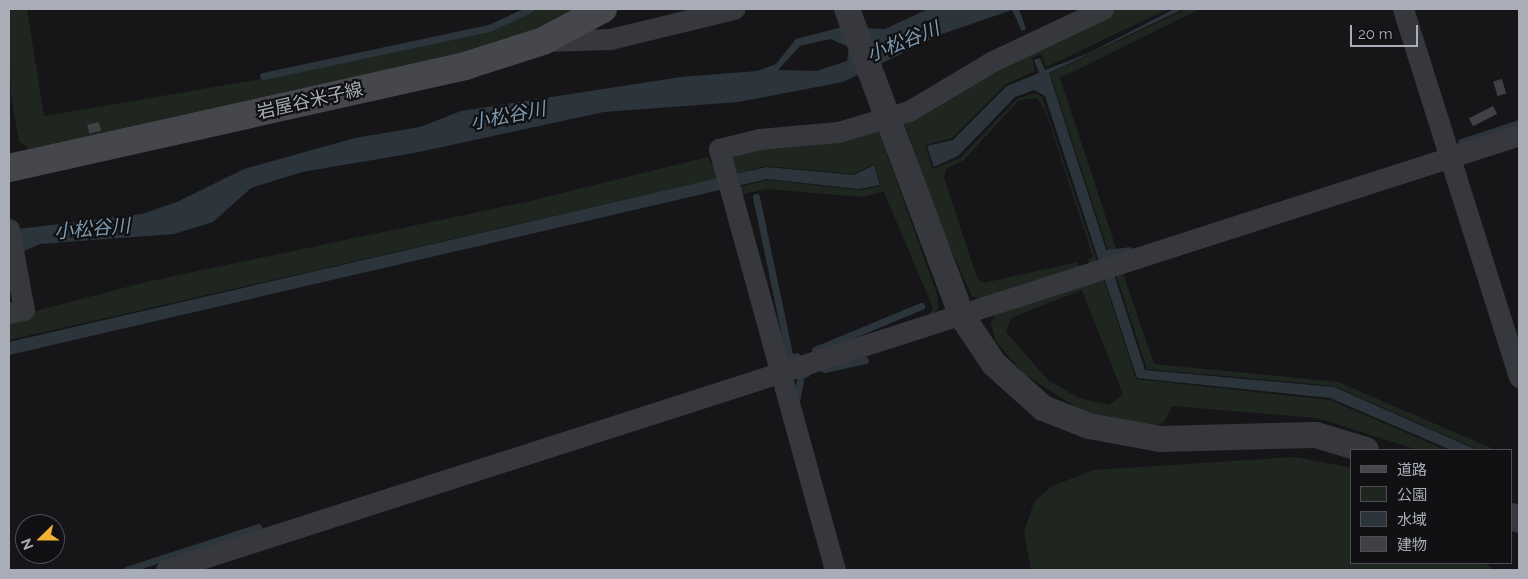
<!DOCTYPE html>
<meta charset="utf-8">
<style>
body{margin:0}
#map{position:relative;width:1528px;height:579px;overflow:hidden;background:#161618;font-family:Raleway,"Noto Sans JP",sans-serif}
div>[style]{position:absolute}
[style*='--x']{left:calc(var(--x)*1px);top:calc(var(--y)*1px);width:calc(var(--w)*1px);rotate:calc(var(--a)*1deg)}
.green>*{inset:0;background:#1e261f}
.water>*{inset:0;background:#2c353c}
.stream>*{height:7px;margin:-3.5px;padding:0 3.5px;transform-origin:3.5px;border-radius:3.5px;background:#2c353c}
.building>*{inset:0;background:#404145;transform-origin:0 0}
.minor>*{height:21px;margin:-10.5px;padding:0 10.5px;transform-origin:10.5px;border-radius:10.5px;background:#37383d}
.tertiary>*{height:26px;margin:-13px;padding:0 13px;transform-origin:13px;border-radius:13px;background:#37383d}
.secondary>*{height:28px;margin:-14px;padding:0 14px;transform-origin:14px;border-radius:14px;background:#45474d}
span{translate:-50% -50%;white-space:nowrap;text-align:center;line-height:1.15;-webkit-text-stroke:4.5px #111113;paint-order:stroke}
.street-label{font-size:18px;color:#a8adb8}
.water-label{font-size:19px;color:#7f9bb3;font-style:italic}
.frame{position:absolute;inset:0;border:10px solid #a8adb8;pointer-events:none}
.legend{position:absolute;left:1350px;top:449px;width:162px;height:115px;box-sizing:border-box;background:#111113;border:1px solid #4d4f55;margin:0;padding:6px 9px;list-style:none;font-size:15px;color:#a8adb8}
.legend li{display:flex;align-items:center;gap:10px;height:25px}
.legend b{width:25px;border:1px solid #4d4f55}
.north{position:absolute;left:15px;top:514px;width:50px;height:50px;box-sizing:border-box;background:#111113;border:1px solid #4d4f55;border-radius:50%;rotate:248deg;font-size:14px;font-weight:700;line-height:20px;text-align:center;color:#a8adb8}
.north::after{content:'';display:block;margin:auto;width:18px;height:22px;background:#f2b134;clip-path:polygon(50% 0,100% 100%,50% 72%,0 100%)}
.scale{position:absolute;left:1350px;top:25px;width:68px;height:22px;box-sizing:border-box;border:2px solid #a8adb8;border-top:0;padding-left:6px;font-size:15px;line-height:18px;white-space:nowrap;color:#a8adb8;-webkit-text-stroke:4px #111113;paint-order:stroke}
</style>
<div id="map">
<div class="green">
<i style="clip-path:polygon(9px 9px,27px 9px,44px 116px,262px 79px,488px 31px,538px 9px,573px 9px,513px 41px,29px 149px,19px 141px,11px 96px)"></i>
<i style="clip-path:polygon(1117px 9px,1168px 9px,1046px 67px,1041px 54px,1032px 58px,1035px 71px,1006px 84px,952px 138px,925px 145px,933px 169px,960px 158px,1017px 99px,1035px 93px,1042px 97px,1098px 264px,1090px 266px,1088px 260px,1093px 257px,1045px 110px,1037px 98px,1026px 99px,1018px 101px,964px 160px,946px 169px,944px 178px,977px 278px,983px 283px,1077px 262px,1080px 270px,979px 299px,972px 296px,939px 223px,903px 118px,996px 64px)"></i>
<i style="clip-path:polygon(1186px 9px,1200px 9px,1060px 78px,1119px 257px,1111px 260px,1050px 73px)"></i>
<i style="clip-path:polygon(877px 127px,937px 294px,938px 309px,927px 319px,933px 308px,884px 192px,862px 197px,767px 189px,734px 196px,732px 189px,767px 180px,860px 190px,881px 186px,874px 164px,854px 174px,765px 166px,729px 176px,732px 152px)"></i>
<i style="clip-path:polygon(708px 157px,720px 178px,9px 340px,9px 318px,146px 282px,526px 202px)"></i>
<i style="clip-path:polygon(1122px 270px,1154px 364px,1338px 382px,1496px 450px,1479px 450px,1334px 386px,1147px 369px,1115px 272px)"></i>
<i style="clip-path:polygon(evenodd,1103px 277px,1136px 379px,1330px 400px,1446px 450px,1418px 450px,1317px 418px,1172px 406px,1164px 422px,1156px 426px,1082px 411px,1024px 374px,995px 340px,991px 323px,995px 315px,1103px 277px,1082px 290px,1123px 394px,1109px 405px,1079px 398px,1048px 380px,1006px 332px,1011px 318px,1082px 290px)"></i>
<i style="clip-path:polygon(1295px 457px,1352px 468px,1352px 563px,1485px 563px,1494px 570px,1031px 570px,1024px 532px,1034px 502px,1052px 486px,1094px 470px)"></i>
</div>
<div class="water">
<i style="clip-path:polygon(evenodd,928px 9px,1019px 9px,1026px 29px,1022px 31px,1012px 10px,942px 34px,843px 82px,738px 102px,604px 112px,414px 153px,302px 172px,251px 188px,213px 222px,174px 234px,40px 244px,11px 257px,18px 229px,142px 214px,177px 202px,244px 169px,355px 138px,420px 127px,461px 111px,681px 77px,757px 71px,776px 64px,796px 39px,842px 27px,885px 29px,928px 9px,830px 39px,849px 47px,847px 61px,816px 71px,778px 70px,800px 46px,830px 39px)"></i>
<i style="clip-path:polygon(1174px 9px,1183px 9px,1049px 73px,1145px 370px,1334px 387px,1477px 450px,1451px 450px,1330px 398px,1137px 378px,1045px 96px,1034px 90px,1015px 97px,958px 156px,934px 167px,927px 146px,953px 140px,1007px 86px,1039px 73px,1034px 60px,1040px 58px,1045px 70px,1089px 53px)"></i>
<i style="clip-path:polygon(874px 165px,880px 185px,859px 189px,767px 179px,9px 355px,9px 342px,766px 167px,854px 175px)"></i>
</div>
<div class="stream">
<i style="--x:263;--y:76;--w:231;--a:-12"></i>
<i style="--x:489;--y:28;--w:45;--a:-24.9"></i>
<i style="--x:1461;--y:142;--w:61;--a:-18.1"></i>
<i style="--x:756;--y:197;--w:165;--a:78.1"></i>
<i style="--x:790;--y:358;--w:7;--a:-16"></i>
<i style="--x:1102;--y:254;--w:27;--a:-8"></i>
<i style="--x:815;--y:350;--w:115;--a:-22.5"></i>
<i style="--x:824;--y:369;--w:42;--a:-12.4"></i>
<i style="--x:797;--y:397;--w:22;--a:-80"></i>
<i style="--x:801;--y:375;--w:6;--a:-18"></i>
<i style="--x:126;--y:570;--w:139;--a:-18"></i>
</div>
<div class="building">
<i style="left:1502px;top:79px;width:15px;height:9px;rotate:74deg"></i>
<i style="left:1493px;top:106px;width:9px;height:27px;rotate:63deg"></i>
<i style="left:99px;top:122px;width:9px;height:12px;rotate:77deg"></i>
</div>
<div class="minor">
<i style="--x:1403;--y:9;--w:386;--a:72.5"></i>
<i style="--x:546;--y:41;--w:64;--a:-1.8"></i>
<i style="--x:610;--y:39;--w:128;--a:-13.6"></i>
<i style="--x:9;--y:229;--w:82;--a:79.5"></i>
<i style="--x:24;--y:310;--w:15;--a:169"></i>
<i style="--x:166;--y:570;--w:1421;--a:-17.82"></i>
<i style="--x:835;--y:570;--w:437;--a:-105.4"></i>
<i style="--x:719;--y:149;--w:41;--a:-14"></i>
<i style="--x:759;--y:139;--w:79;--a:-5.1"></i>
<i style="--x:838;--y:132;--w:74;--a:-16.5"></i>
<i style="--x:909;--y:111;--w:98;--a:-30.8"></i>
<i style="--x:993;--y:61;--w:122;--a:-25.3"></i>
</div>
<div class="tertiary">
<i style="--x:847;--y:9;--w:328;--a:69.5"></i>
<i style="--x:962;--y:316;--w:58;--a:56.3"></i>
<i style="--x:994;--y:364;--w:66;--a:41.9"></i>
<i style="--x:1043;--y:408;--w:49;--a:21.4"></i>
<i style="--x:1089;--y:426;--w:72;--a:10.4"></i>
<i style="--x:1160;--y:439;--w:156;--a:-1.5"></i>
<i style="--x:1316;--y:435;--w:52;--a:16.7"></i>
<i style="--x:1512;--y:516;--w:8;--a:30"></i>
</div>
<div class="secondary">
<i style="--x:9;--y:168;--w:470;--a:-12.6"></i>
<i style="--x:468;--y:65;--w:79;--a:-17.7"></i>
<i style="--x:543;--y:41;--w:68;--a:-28.1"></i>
</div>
<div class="street-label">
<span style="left:310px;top:101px;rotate:-13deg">岩屋谷米子線</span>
</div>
<div class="water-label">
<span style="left:903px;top:42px;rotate:-22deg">小松谷川</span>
<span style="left:508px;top:116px;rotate:-11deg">小松谷川</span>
<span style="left:92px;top:229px;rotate:-5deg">小松谷川</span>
</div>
<div class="frame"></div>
<ul class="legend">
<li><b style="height:6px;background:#45474d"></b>道路</li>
<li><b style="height:14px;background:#1e261f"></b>公園</li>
<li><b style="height:14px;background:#2c353c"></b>水域</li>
<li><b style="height:14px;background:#404145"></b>建物</li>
</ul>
<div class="north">N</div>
<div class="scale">20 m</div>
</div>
